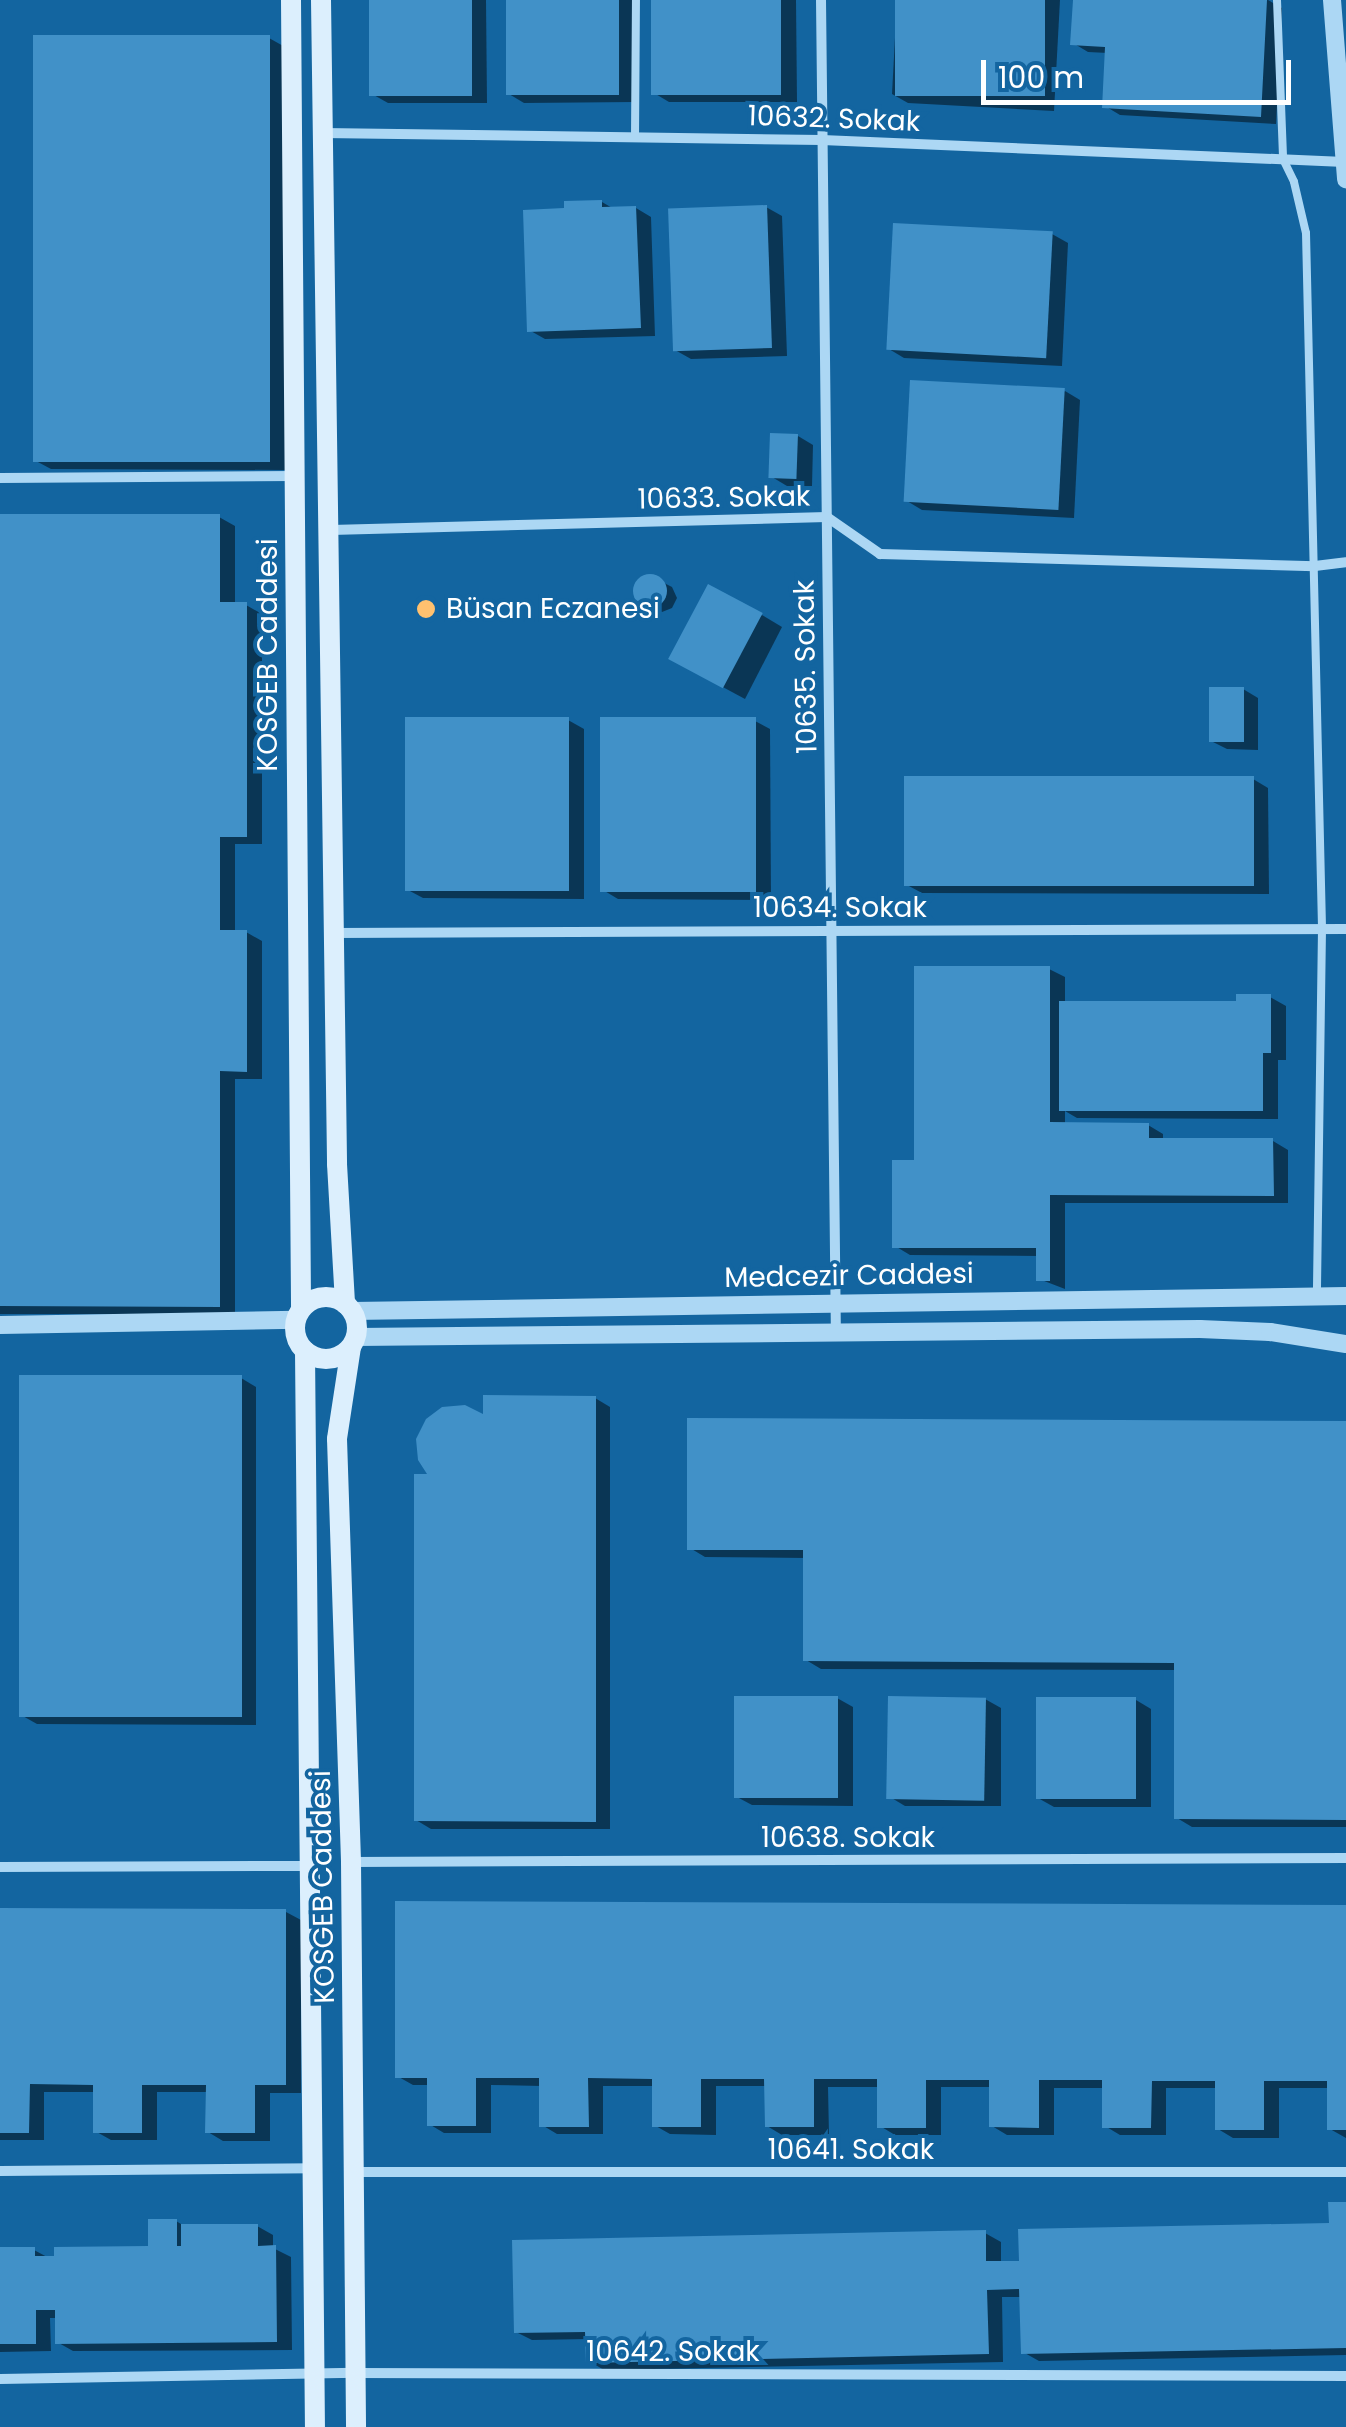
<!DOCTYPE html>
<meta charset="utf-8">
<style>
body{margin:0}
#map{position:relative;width:1346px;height:2427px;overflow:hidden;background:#1365a0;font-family:Poppins,sans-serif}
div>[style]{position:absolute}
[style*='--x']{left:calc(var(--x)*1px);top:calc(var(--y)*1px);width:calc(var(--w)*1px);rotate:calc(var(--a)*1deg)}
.shadow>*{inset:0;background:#0007}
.building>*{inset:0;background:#4191c8;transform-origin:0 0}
.round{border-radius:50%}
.service>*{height:8px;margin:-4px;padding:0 4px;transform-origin:4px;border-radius:4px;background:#acd7f4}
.minor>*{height:10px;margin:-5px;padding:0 5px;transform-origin:5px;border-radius:5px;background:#acd7f4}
.tertiary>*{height:18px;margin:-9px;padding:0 9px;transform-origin:9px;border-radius:9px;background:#acd7f4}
.secondary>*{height:20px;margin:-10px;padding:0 10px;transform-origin:10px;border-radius:10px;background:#dceffd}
.secondary>.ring{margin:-10px;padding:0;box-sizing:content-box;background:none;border:20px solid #dceffd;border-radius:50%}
.dots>*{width:28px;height:28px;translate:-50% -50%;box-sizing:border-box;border:5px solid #1365a0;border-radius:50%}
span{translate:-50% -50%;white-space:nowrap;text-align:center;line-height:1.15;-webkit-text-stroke:8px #1365a0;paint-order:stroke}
.street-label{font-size:28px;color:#fff}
.poi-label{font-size:28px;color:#fff}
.left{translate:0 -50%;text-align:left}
.scale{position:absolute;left:981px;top:60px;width:310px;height:45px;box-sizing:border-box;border:5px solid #fff;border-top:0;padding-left:12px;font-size:30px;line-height:35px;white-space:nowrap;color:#fff;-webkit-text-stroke:8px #1365a0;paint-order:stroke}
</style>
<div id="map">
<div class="shadow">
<i style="clip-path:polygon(371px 0,486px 0,487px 103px,388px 103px,372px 94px)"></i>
<i style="clip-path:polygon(508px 0,634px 0,635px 102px,524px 103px,509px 94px)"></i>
<i style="clip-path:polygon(653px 0,796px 0,797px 102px,669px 102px,654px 93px)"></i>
<i style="clip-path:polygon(897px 0,1060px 0,1054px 111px,908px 103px,892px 94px)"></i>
<i style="clip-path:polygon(1075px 0,1268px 0,1282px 8px,1276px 124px,1120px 115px,1105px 106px,1108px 53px,1088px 52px,1073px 43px)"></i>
<i style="clip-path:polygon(269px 38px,285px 47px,285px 470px,51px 469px,36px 461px)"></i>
<i style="clip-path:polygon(602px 202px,614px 209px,636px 208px,651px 217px,655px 336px,545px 339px,529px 330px,567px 211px)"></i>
<i style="clip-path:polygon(766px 207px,782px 216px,787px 356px,691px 359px,675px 350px)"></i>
<i style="clip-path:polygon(1052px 234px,1068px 243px,1062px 366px,904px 358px,889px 349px)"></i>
<i style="clip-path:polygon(1065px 391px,1080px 400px,1074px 518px,922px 510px,907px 501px)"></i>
<i style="clip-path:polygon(798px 436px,813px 445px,812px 486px,787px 486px,772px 477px)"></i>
<i style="clip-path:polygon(0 516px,219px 517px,235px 526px,235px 605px,246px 605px,262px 614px,262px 844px,235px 844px,235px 932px,246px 932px,262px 941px,262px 1079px,235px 1079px,235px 1314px,0 1314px)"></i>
<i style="clip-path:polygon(650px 576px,672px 587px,677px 598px,672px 608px,662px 612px,640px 601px,636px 591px,640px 580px)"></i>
<i style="clip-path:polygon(762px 615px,782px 627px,745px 699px,693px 671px)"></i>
<i style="clip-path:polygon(1243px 689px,1258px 698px,1258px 750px,1227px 749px,1211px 741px)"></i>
<i style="clip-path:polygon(568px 720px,584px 729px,584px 899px,423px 898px,408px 890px)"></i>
<i style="clip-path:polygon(755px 721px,770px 729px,771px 900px,618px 899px,603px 890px)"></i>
<i style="clip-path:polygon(1253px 779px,1268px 788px,1269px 894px,922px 893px,907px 885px)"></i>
<i style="clip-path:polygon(1049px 969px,1065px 977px,1065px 1004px,1239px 1004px,1270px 997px,1286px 1006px,1286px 1060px,1278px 1060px,1278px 1119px,1077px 1118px,1065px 1111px,1065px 1125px,1148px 1125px,1163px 1134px,1163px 1141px,1273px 1141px,1288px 1150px,1288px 1203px,1065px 1203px,1065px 1289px,1039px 1279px,1039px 1256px,910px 1255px,895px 1246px,917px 1162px)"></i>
<i style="clip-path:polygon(241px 1378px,256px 1387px,256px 1725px,37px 1724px,21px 1715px)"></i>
<i style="clip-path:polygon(595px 1398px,610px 1407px,610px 1829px,431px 1829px,416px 1820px,431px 1477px)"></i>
<i style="clip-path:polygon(1346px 1423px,1346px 1827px,1192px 1827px,1177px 1818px,1177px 1670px,821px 1669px,806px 1660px,806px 1558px,705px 1557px,690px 1548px)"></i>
<i style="clip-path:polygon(837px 1698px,853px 1707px,853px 1806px,752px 1805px,737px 1797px)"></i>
<i style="clip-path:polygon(985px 1699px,1001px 1708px,1001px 1806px,905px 1806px,890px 1797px)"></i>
<i style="clip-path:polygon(1136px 1700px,1151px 1709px,1151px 1807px,1054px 1807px,1038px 1798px)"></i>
<i style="clip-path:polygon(1346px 1908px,1346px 2138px,1330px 2129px,1330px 2088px,1279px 2088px,1279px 2138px,1233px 2138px,1218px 2129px,1217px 2088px,1166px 2088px,1166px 2135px,1120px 2135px,1105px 2126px,1105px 2088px,1054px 2088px,1054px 2135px,1007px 2135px,992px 2126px,992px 2087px,941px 2087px,941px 2135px,895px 2135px,880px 2126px,880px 2087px,828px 2087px,829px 2135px,782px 2135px,767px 2126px,767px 2086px,716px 2086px,716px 2135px,670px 2134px,654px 2125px,654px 2086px,603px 2086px,603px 2134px,557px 2134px,542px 2125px,542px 2086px,491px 2085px,491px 2133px,444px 2133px,429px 2124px,429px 2085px,413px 2085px,397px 2076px)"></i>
<i style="clip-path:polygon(0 1910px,286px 1912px,301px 1920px,301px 2093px,270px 2093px,270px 2141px,223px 2141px,208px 2132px,208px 2092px,157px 2092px,157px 2140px,111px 2140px,95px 2131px,95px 2092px,44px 2092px,44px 2140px,0 2140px)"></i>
<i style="clip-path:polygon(1346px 2204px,1346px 2355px,1039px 2361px,1023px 2352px,1022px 2297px,1002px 2297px,1003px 2362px,604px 2370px,589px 2361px,588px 2339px,532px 2340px,516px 2332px,985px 2233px,1001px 2242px,1001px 2263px,1331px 2226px)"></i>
<i style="clip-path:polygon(176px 2221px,186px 2227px,257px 2226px,273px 2235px,273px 2248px,291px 2257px,292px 2350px,73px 2351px,57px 2342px,57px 2318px,50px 2318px,51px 2351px,0 2352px,0 2250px,34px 2250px,49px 2258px,151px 2249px)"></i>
</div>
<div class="building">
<i style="left:369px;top:0;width:103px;height:96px"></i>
<i style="left:506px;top:0;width:113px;height:95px"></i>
<i style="left:651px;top:0;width:130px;height:95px"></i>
<i style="left:895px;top:0;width:150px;height:96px"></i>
<i style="clip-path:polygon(1073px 0,1267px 0,1261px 117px,1102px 108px,1105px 47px,1070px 45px)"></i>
<i style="left:33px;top:35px;width:237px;height:427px"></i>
<i style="clip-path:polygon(602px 200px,602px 207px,636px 206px,641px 328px,527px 332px,523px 210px,564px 208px,564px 201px)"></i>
<i style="left:767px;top:205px;width:143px;height:99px;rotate:88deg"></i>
<i style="left:893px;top:223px;width:160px;height:127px;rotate:3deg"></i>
<i style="left:910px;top:380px;width:155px;height:122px;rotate:3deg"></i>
<i style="left:770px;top:433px;width:28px;height:45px;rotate:2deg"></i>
<i style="clip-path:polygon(0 514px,220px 514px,220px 602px,247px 602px,247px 837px,220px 837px,220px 930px,247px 930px,247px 1072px,220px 1071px,220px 1307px,0 1306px)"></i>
<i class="round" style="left:633px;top:574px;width:34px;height:34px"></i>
<i style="left:708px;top:584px;width:62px;height:85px;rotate:28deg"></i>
<i style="left:1209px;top:687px;width:35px;height:55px"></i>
<i style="left:405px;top:717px;width:164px;height:174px"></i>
<i style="left:600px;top:717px;width:156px;height:175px"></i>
<i style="left:904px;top:776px;width:350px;height:110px"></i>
<i style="clip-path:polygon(914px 966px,1050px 966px,1050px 1122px,1149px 1123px,1149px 1138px,1273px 1138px,1274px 1196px,1050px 1195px,1050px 1281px,1036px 1281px,1036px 1248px,892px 1248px,892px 1160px,914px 1160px)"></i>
<i style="clip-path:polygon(1236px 994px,1271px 994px,1271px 1053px,1263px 1053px,1263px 1111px,1059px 1111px,1059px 1001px,1236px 1001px)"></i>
<i style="left:19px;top:1375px;width:223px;height:342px"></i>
<i style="clip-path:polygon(483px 1395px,596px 1396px,596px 1822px,414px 1821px,414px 1474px,427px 1474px,418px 1460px,416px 1439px,426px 1419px,442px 1407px,465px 1405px,483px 1414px)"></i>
<i style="clip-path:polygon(687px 1418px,1346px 1421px,1346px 1820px,1174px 1819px,1174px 1663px,803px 1661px,803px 1550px,687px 1550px)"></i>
<i style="left:734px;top:1696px;width:104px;height:102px"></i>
<i style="left:888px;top:1696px;width:98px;height:103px;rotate:1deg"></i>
<i style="left:1036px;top:1697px;width:100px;height:102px"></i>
<i style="clip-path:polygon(395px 1901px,1346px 1905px,1346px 2130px,1327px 2130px,1327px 2081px,1264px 2081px,1264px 2130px,1215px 2130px,1215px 2081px,1152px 2081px,1151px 2128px,1102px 2128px,1102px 2080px,1039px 2080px,1039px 2128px,989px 2127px,989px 2080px,926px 2080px,926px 2128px,877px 2128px,877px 2079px,814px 2079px,814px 2127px,765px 2127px,764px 2079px,701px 2079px,701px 2127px,652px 2127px,652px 2079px,588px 2078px,589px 2127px,539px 2127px,539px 2078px,476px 2078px,476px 2126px,427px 2126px,427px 2078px,395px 2078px)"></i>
<i style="clip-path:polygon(0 1908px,286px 1909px,286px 2085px,255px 2085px,255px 2133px,205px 2133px,206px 2085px,142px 2085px,142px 2133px,93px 2133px,93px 2085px,30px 2084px,29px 2133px,0 2133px)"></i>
<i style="clip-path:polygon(1328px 2202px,1346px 2202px,1346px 2348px,1021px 2354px,1019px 2289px,987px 2290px,989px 2354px,586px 2363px,585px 2332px,514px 2333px,512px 2240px,986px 2230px,986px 2261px,1019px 2261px,1018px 2229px,1329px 2223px)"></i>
<i style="clip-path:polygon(148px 2219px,177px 2219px,177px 2246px,181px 2246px,181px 2224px,258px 2224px,258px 2246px,276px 2245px,277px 2342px,55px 2344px,55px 2310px,36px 2310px,36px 2344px,0 2344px,0 2247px,35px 2247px,35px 2256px,54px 2256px,54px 2247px,148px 2246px)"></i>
</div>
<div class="service">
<i style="--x:1277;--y:0;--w:159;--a:87.8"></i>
<i style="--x:1283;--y:159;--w:25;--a:64"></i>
<i style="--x:1294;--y:182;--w:52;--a:76.8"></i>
<i style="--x:1306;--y:233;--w:696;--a:88.68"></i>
<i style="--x:1322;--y:929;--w:364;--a:90.8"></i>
<i style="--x:635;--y:138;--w:138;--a:-89.6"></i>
</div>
<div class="minor">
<i style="--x:821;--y:0;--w:1333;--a:89.36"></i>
<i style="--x:323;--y:133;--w:499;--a:0.8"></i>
<i style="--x:822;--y:140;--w:523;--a:2.41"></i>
<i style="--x:0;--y:478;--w:294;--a:-0.4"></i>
<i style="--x:331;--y:530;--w:496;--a:-1.5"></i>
<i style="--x:827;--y:517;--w:65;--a:34.9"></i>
<i style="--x:880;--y:554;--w:435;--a:1.6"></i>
<i style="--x:1315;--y:566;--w:31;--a:-7"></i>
<i style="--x:334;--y:933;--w:1012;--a:-0.23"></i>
<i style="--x:352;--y:1862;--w:994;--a:-0.23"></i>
<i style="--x:0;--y:1867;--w:308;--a:-0.2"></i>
<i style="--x:0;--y:2171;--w:314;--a:-0.5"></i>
<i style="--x:356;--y:2172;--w:990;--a:0"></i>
<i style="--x:0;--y:2379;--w:356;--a:-1"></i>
<i style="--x:356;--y:2373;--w:990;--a:0.17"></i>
</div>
<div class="tertiary">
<i style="--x:1332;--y:0;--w:180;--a:85.5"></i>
<i style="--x:352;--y:1311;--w:994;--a:-0.86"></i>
<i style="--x:0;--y:1325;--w:296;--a:-1"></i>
<i style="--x:356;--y:1337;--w:844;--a:-0.54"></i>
<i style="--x:1200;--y:1329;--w:70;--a:2.5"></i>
<i style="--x:1270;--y:1332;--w:77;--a:9"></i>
</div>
<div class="secondary">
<i style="--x:291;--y:0;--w:1309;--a:89.56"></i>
<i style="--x:321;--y:0;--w:1164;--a:89.21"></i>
<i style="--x:337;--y:1164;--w:140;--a:86.7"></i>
<i class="ring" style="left:295px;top:1297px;width:42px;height:42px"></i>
<i style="--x:351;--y:1347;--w:93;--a:98.7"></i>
<i style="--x:337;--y:1439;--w:423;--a:88.1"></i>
<i style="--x:351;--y:1862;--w:565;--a:89.49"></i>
<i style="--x:305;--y:1351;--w:1076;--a:89.47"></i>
</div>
<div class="dots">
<i style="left:426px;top:609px;background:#ffc16f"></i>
</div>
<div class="street-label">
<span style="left:834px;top:119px;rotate:2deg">10632. Sokak</span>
<span style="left:724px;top:498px;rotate:-1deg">10633. Sokak</span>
<span style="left:268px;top:655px;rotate:-90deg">KOSGEB Caddesi</span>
<span style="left:806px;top:667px;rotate:-91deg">10635. Sokak</span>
<span style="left:840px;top:908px">10634. Sokak</span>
<span style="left:849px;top:1276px;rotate:-1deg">Medcezir Caddesi</span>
<span style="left:848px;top:1838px">10638. Sokak</span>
<span style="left:323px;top:1887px;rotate:-91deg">KOSGEB Caddesi</span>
<span style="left:851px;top:2150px">10641. Sokak</span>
<span style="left:673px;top:2352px">10642. Sokak</span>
</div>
<div class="poi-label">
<span class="left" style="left:446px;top:609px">Büsan Eczanesi</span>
</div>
<div class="scale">100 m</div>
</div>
